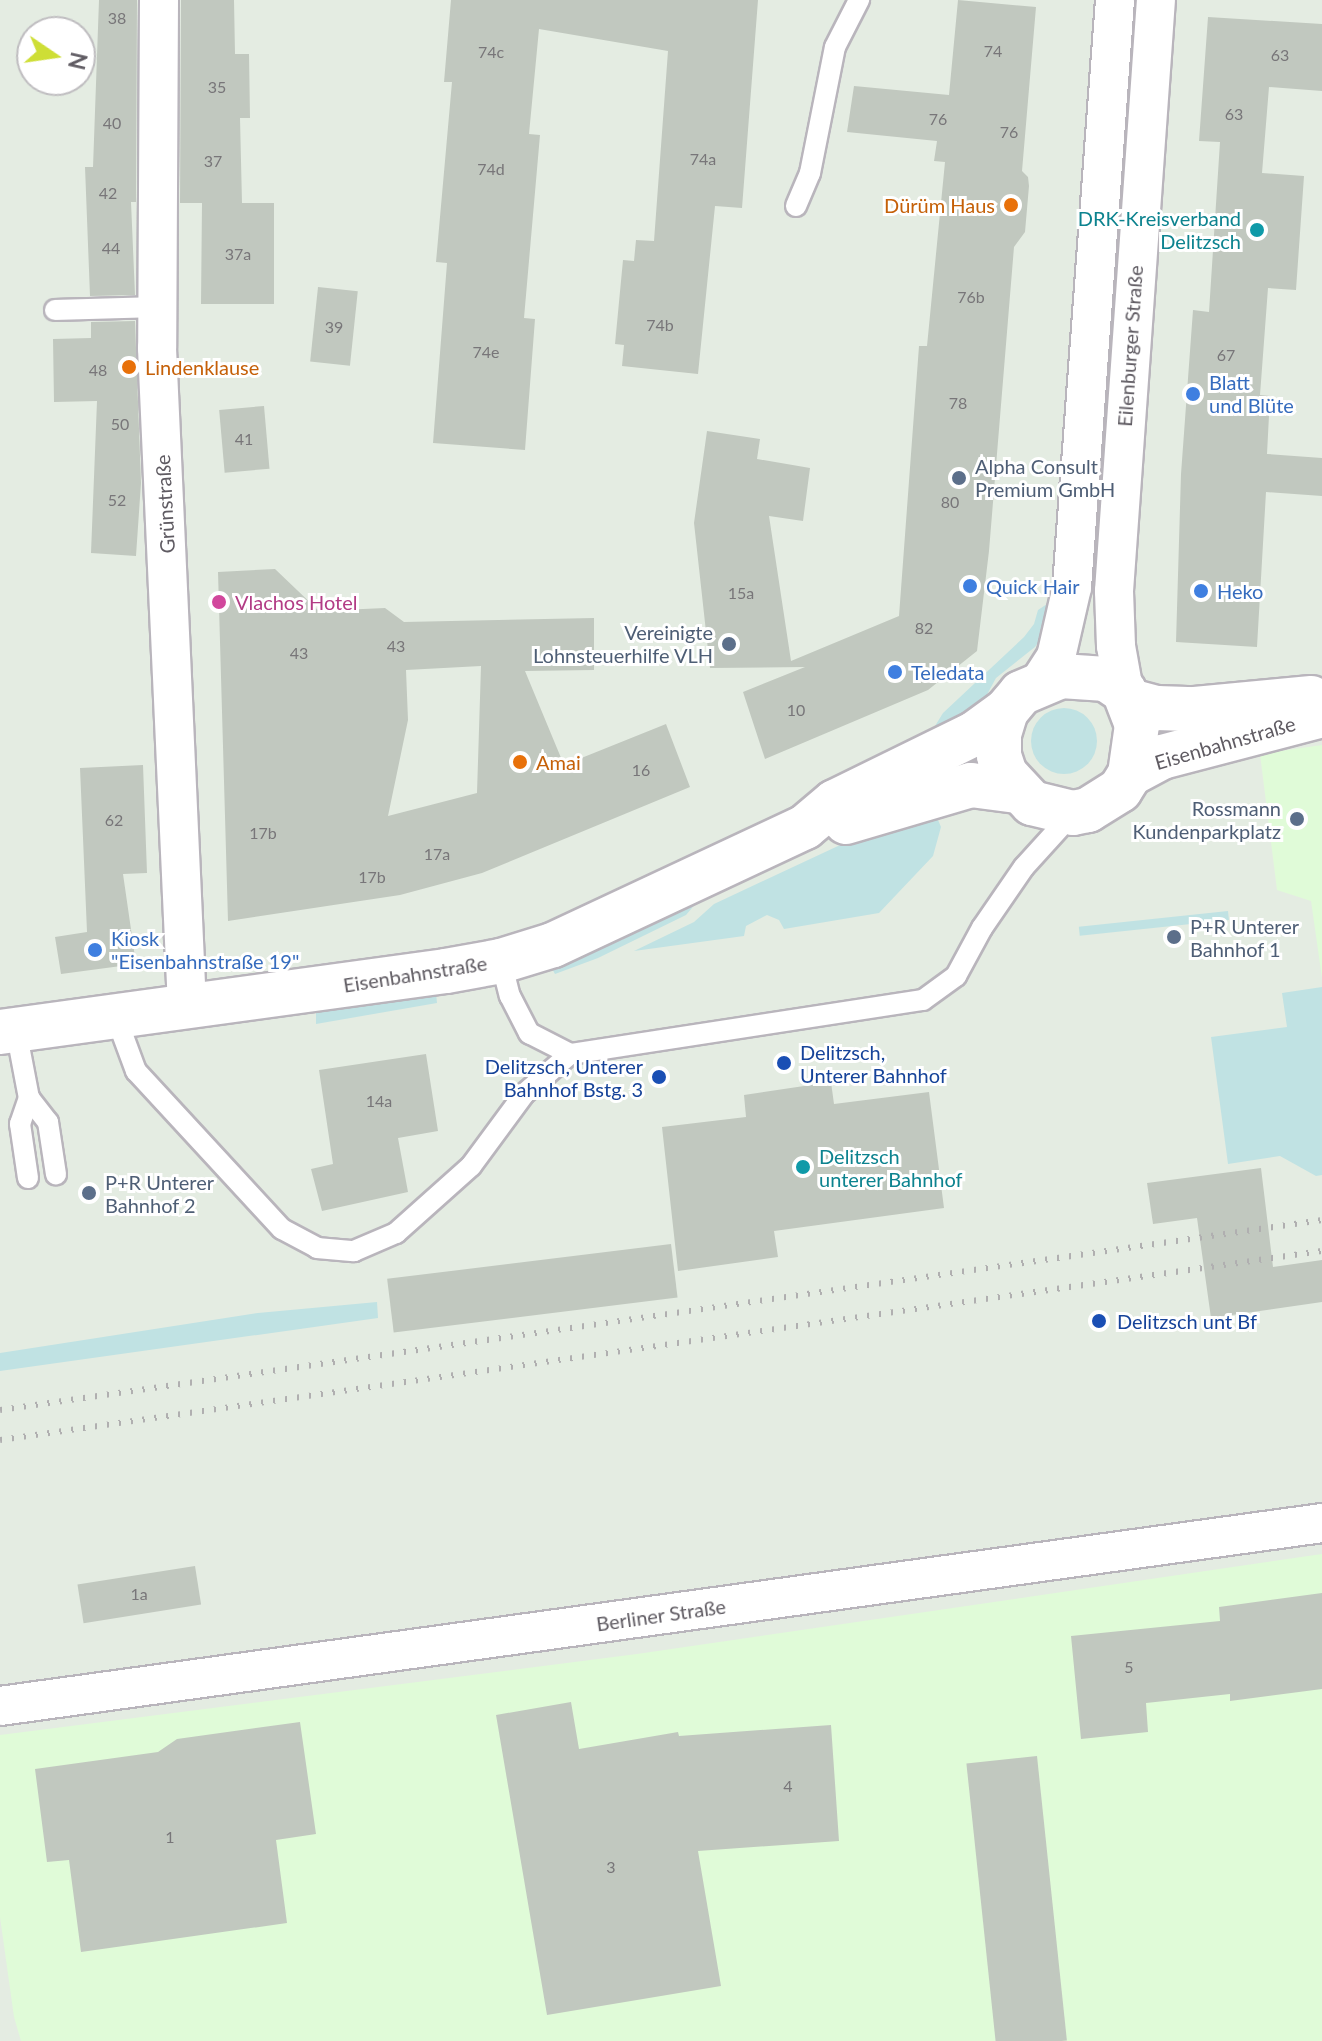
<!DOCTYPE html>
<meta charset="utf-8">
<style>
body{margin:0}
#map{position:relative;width:1322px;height:2041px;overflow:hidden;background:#e4ece2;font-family:Lato,sans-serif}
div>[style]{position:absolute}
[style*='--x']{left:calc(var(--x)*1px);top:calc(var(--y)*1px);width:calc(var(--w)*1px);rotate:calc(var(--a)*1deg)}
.commercial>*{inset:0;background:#e0fbd8}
.green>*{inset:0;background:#c0e2e3;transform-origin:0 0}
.round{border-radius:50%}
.building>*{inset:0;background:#c1c8bf;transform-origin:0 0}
.roads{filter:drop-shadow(2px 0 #b9b5bc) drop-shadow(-2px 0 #b9b5bc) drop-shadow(0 2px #b9b5bc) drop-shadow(0 -2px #b9b5bc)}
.service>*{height:20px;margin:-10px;padding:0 10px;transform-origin:10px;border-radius:10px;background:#fff}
.minor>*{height:38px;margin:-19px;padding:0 19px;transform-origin:19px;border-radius:19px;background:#fff}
.tertiary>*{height:44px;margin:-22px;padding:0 22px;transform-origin:22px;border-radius:22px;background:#fff}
.rail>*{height:6px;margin-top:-3px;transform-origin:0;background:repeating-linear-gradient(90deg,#b0afb0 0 2px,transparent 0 12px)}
.dots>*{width:22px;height:22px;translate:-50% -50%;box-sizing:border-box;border:4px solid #fff;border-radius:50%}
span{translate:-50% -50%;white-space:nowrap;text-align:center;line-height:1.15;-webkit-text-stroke:6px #fff;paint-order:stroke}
.number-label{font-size:16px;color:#787679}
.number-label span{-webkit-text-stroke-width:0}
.food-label{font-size:20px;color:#c56008}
.right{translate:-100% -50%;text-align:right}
.left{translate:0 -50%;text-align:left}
.culture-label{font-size:20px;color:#0d838f}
.street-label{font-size:20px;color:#5f5b62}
.shop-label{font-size:20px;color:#366cbe}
.service-label{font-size:20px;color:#4e5e75}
.hotel-label{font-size:20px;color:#b23c85}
.transit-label{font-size:20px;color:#164399}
.north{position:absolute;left:16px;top:16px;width:80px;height:80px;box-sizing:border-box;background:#fff;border:2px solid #bfbdc0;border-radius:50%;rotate:103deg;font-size:22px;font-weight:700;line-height:32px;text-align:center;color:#5f5b62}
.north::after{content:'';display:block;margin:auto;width:28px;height:36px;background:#cede36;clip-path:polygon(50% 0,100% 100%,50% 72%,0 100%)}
</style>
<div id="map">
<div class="commercial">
<i style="clip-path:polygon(1322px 745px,1322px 978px,1311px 901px,1277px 890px,1260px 754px)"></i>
<i style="clip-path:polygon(1322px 1554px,1322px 2041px,21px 2041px,14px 2017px,0 1917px,0 1735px,637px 1654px)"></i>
</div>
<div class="green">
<i style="clip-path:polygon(1132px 23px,1137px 25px,1123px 259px,1107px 258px)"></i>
<i style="left:1105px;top:279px;width:17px;height:298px;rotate:7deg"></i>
<i style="clip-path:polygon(1056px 603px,1049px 627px,1035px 647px,996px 678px,977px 713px,934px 738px,935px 726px,943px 713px,1024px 637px,1034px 624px,1038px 610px,1047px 604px)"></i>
<i class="round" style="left:1031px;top:708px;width:66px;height:66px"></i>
<i style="clip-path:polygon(933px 808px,941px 827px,933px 856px,879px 913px,784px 929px,779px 920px,767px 915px,746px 926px,744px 936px,634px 951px,694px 922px,714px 904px,853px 839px)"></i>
<i style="clip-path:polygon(697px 902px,686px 915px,598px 958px,555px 974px,551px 967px)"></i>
<i style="left:1228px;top:911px;width:9px;height:150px;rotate:84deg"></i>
<i style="clip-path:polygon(1322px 987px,1322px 1175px,1316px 1176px,1280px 1156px,1228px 1164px,1211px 1037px,1287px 1027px,1282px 993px)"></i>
<i style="clip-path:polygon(436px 993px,437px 1003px,316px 1024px,316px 1012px)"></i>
<i style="clip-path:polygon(377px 1302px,378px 1318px,0 1371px,0 1353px,258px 1313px)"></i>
</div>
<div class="building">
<i style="clip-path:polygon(99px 0,137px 0,136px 202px,131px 202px,135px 295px,90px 296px,85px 167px,93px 167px)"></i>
<i style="clip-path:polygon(181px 0,234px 0,235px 54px,249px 54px,250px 118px,240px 118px,242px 203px,274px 203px,274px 304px,201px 304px,202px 203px,180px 203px)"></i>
<i style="clip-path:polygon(451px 0,758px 0,742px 208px,715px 206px,698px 374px,622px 366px,624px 345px,615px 344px,623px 260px,634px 261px,636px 240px,654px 241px,668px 51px,539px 29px,529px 134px,540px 135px,524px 318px,535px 319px,525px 450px,433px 443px,447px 263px,436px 262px,452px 82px,444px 82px)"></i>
<i style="clip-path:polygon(958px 0,1036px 7px,1022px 171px,1028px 177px,1029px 186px,1025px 232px,1014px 247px,989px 551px,977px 651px,928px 690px,765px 759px,743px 692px,805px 667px,710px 668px,694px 523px,707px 431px,760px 439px,757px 459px,810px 468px,803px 521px,769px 516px,791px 661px,899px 616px,919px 346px,927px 346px,945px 162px,934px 161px,937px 141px,847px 132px,854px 86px,949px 95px)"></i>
<i style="clip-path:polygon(1208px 17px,1322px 24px,1322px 91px,1269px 87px,1262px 173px,1304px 176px,1296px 290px,1268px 288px,1260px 395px,1270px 396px,1267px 454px,1322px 458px,1322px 496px,1266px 492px,1257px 647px,1176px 642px,1181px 474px,1193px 310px,1209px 312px,1220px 142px,1199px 141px)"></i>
<i style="left:318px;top:287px;width:40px;height:75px;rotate:6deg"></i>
<i style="clip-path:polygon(135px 321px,141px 483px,136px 556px,91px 553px,97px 401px,54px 402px,53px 339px,91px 338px,91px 322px)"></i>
<i style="left:264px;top:406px;width:63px;height:45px;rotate:85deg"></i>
<i style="clip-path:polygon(evenodd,275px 569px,319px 611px,385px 608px,404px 622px,594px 618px,594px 670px,525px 671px,564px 765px,666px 724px,690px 787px,482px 873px,400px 895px,228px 921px,218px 572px,275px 569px,481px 666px,477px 793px,388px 816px,408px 720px,406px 670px,481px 666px)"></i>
<i style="clip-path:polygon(143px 765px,147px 873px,123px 874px,136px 964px,61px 974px,55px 937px,87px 932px,80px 768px)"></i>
<i style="clip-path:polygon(426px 1054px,438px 1131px,398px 1138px,408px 1192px,322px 1211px,311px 1169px,333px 1164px,319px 1070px)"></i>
<i style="clip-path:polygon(831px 1082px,834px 1104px,929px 1092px,944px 1208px,774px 1231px,778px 1257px,678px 1271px,662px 1127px,746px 1117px,744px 1095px)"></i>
<i style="clip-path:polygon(1261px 1168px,1273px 1267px,1322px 1260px,1322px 1302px,1211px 1318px,1197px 1218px,1153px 1224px,1147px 1183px)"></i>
<i style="left:671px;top:1244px;width:54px;height:286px;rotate:83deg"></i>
<i style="left:195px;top:1566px;width:39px;height:119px;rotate:81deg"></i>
<i style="clip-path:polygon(1322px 1593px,1322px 1689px,1230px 1701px,1230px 1694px,1146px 1703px,1148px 1732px,1081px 1739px,1071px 1636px,1220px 1621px,1219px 1607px)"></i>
<i style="clip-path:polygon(571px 1702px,579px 1749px,678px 1732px,679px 1736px,831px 1725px,839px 1841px,698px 1851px,721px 1986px,547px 2015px,496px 1715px)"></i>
<i style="clip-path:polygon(300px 1722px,316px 1834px,276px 1840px,287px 1923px,81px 1952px,69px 1860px,47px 1862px,35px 1769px,158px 1752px,177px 1739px)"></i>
<i style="left:1037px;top:1756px;width:286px;height:71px;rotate:84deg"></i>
</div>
<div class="roads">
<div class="service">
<i style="--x:796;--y:206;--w:36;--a:-67"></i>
<i style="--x:810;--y:173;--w:128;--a:-78.8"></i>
<i style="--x:835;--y:47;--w:53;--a:-62.9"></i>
<i style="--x:55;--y:310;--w:102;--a:-1.7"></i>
<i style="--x:501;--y:961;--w:36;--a:76"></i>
<i style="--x:510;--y:996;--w:42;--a:62.8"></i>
<i style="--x:529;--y:1033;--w:46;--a:27.1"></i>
<i style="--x:116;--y:1017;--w:58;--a:69.7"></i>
<i style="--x:136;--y:1071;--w:215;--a:47.3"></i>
<i style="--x:282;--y:1229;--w:40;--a:28"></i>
<i style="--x:317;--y:1248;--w:37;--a:5"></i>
<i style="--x:354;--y:1251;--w:46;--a:-23.2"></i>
<i style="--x:396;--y:1233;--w:101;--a:-41.8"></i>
<i style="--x:471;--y:1166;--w:89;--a:-53.6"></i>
<i style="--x:524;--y:1094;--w:61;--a:-41"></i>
<i style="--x:570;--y:1054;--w:357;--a:-8.7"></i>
<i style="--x:923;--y:1000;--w:41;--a:-36"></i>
<i style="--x:956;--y:976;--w:55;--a:-61.6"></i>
<i style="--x:982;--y:928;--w:74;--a:-55.5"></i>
<i style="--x:1024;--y:867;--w:73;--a:-47.8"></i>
<i style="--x:16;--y:1030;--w:69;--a:79.2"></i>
<i style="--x:29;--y:1098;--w:31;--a:52"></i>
<i style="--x:48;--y:1122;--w:53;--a:81.3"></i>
<i style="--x:28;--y:1178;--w:55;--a:-98.4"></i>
<i style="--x:20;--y:1124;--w:28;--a:-71"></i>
</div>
<div class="minor">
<i style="--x:159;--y:0;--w:348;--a:90.3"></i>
<i style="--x:157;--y:348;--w:660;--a:87.39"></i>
<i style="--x:1039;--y:683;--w:31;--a:-57"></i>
<i style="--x:1056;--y:657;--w:72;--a:-77.1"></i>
<i style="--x:1072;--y:587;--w:589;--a:-85.81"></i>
<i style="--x:1124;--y:691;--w:46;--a:-100.1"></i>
<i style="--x:1116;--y:646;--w:55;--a:-92.1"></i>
<i style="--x:1114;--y:591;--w:592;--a:-85.94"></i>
<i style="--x:0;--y:1706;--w:1335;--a:-7.88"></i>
</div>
<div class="tertiary">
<i style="--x:1130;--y:701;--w:28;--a:15"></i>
<i style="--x:1157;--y:708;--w:38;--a:2"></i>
<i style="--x:1195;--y:709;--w:117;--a:-5.4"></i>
<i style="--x:1130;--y:774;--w:36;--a:-28"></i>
<i style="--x:1162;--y:757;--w:165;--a:-14.7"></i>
<i style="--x:846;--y:822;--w:130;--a:-16.5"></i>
<i style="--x:971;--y:785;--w:46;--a:7.4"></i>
<i style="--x:0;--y:1032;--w:450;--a:-7.8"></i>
<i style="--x:446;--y:971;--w:56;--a:-10.3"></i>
<i style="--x:501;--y:961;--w:54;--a:-17.1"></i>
<i style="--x:553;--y:945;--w:278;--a:-25.1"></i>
<i style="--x:805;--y:827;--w:39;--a:-40"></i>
<i style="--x:835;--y:802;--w:155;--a:-26.1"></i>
<i style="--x:974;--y:734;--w:39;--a:-36"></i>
<i style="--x:1006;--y:711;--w:23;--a:-50"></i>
<i style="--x:1021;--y:693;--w:43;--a:-23"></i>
<i style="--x:1061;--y:676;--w:45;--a:3.8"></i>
<i style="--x:1106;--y:679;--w:22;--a:34"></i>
<i style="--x:1124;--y:691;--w:36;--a:69"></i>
<i style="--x:1137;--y:725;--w:49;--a:98.1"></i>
<i style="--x:1130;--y:774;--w:19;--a:122"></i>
<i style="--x:1120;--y:790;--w:38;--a:148"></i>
<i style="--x:1088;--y:810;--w:15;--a:169"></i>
<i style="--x:1073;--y:813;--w:42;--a:-166.3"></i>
<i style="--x:1032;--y:803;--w:40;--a:-133"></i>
<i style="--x:1005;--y:774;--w:19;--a:-108"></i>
<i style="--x:999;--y:756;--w:22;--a:-90"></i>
<i style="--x:999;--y:734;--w:24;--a:-73"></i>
</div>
</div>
<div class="rail">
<i style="--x:0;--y:1410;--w:1336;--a:-8.18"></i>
<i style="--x:0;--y:1440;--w:1335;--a:-8.14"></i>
</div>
<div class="dots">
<i style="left:1011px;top:205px;background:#e8710a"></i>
<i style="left:1257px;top:230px;background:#0f9aa8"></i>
<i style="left:129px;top:367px;background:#e8710a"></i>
<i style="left:1193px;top:394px;background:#3f7fe0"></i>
<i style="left:959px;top:478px;background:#5c6f8a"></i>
<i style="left:970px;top:586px;background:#3f7fe0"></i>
<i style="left:1201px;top:591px;background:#3f7fe0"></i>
<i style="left:219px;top:602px;background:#d1479c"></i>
<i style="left:729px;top:644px;background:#5c6f8a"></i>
<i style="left:895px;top:672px;background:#3f7fe0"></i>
<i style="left:520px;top:762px;background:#e8710a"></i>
<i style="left:1297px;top:819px;background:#5c6f8a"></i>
<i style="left:1174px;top:937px;background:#5c6f8a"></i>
<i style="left:95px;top:950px;background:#3f7fe0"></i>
<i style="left:784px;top:1063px;background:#1a4fb4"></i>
<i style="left:659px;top:1077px;background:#1a4fb4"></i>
<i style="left:803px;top:1167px;background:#0f9aa8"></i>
<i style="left:89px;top:1193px;background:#5c6f8a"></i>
<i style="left:1099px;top:1321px;background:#1a4fb4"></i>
</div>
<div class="number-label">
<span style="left:117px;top:18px">38</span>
<span style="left:993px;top:51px">74</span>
<span style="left:491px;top:52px">74c</span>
<span style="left:1280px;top:55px">63</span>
<span style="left:217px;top:87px">35</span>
<span style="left:1234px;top:114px">63</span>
<span style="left:938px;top:119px">76</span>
<span style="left:112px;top:123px">40</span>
<span style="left:1009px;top:132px">76</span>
<span style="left:703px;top:159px">74a</span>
<span style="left:213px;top:161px">37</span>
<span style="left:491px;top:169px">74d</span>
<span style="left:108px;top:193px">42</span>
<span style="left:111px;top:248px">44</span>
<span style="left:238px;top:254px">37a</span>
<span style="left:971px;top:297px">76b</span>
<span style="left:660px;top:325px">74b</span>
<span style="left:334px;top:327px">39</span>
<span style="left:486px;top:352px">74e</span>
<span style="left:1226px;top:355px">67</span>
<span style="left:98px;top:370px">48</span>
<span style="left:958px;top:403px">78</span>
<span style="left:120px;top:424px">50</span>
<span style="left:244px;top:439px">41</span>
<span style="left:117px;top:500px">52</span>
<span style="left:950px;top:502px">80</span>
<span style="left:741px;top:593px">15a</span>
<span style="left:924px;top:628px">82</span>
<span style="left:396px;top:646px">43</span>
<span style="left:299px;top:653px">43</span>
<span style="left:796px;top:710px">10</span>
<span style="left:641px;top:770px">16</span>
<span style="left:114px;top:820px">62</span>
<span style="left:263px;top:833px">17b</span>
<span style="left:437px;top:854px">17a</span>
<span style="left:372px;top:877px">17b</span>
<span style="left:379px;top:1101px">14a</span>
<span style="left:139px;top:1594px">1a</span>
<span style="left:1129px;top:1667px">5</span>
<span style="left:788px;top:1786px">4</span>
<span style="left:170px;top:1837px">1</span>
<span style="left:611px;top:1867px">3</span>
</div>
<div class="food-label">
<span class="right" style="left:995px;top:205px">Dürüm Haus</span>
<span class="left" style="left:145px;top:367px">Lindenklause</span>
<span class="left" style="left:536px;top:762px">Amai</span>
</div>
<div class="culture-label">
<span class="right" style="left:1241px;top:230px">DRK-Kreisverband<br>Delitzsch</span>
<span class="left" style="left:819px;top:1168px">Delitzsch<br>unterer Bahnhof</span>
</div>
<div class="street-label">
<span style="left:1130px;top:346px;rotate:-86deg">Eilenburger Straße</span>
<span style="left:165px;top:504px;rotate:-93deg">Grünstraße</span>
<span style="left:1225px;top:743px;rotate:-16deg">Eisenbahnstraße</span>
<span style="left:415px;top:974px;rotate:-9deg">Eisenbahnstraße</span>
<span style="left:661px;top:1615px;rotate:-8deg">Berliner Straße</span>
</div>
<div class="shop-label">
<span class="left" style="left:1209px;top:394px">Blatt<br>und Blüte</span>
<span class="left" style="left:986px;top:586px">Quick Hair</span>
<span class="left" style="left:1217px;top:591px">Heko</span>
<span class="left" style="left:911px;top:672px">Teledata</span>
<span class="left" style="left:111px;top:950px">Kiosk<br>"Eisenbahnstraße 19"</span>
</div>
<div class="service-label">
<span class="left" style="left:975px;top:478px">Alpha Consult<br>Premium GmbH</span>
<span class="right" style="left:713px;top:644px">Vereinigte<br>Lohnsteuerhilfe VLH</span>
<span class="right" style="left:1281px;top:820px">Rossmann<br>Kundenparkplatz</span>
<span class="left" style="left:1190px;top:938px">P+R Unterer<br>Bahnhof 1</span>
<span class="left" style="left:105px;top:1194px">P+R Unterer<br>Bahnhof 2</span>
</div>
<div class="hotel-label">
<span class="left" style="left:235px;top:602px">Vlachos Hotel</span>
</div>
<div class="transit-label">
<span class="left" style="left:800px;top:1064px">Delitzsch,<br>Unterer Bahnhof</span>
<span class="right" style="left:643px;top:1078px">Delitzsch, Unterer<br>Bahnhof Bstg. 3</span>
<span class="left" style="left:1117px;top:1321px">Delitzsch unt Bf</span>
</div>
<div class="north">N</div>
</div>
